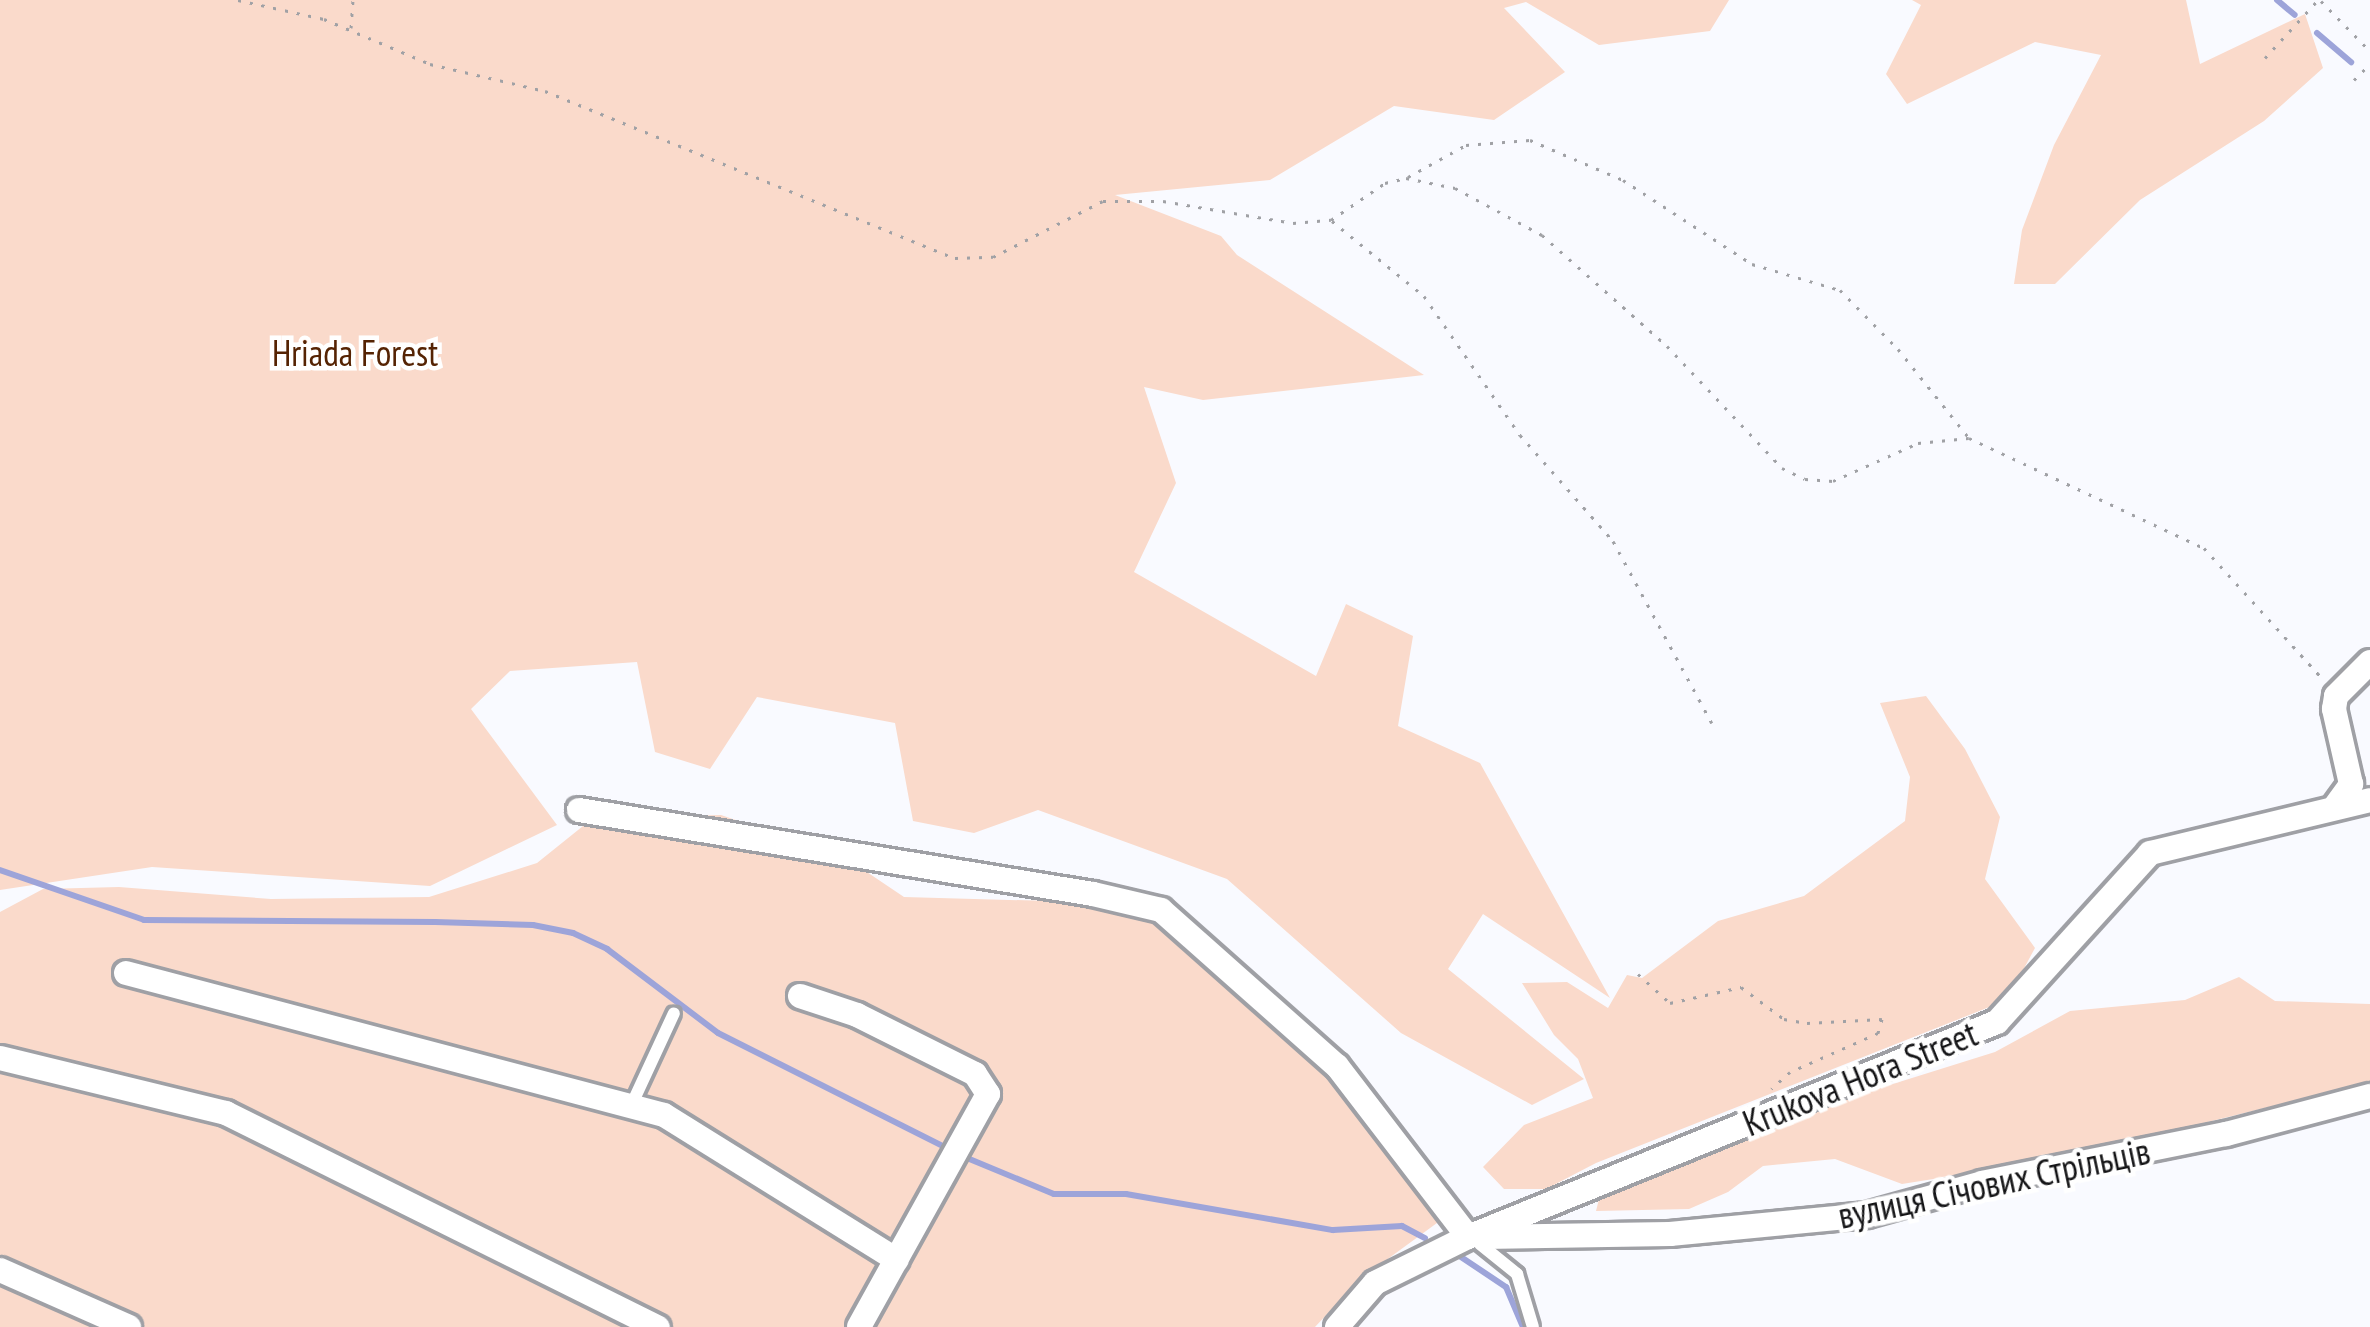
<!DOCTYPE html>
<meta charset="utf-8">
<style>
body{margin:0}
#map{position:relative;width:2370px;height:1327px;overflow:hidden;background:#f9faff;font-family:"PT Sans Narrow",sans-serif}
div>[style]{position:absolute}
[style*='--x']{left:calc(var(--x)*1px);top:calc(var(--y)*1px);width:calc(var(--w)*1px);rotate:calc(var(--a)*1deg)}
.green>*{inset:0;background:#fadacb}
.stream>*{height:6px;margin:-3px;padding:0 3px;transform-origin:3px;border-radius:3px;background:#9da4d9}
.path>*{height:3px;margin-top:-1.5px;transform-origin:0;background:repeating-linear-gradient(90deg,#a0a1a5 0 3px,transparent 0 12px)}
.roads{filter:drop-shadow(3px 0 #9fa0a5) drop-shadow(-3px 0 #9fa0a5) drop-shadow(0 3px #9fa0a5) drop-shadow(0 -3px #9fa0a5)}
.lane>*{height:12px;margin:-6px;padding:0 6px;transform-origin:6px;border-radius:6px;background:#fff}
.street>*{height:24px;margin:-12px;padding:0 12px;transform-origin:12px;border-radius:12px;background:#fff}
span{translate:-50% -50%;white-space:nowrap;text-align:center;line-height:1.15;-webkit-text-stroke:9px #fff;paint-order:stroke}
.park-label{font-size:36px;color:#552303}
.street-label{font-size:36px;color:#141416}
</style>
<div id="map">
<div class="green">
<i style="clip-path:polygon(0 0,1729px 0,1710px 31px,1599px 45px,1526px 2px,1504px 8px,1565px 72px,1494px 120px,1394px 106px,1270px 180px,1115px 195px,1221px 236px,1237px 255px,1424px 375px,1203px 400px,1144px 387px,1176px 483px,1134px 572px,1316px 676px,1346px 604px,1413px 636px,1398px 726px,1480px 763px,1610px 998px,1483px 914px,1448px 969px,1584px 1079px,1532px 1105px,1401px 1033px,1227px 879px,1038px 810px,974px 833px,913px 821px,895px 723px,757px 697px,710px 769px,655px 752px,637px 662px,510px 671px,471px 709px,557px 825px,430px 886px,152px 867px,0 890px)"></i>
<i style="clip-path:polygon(1912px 0,2186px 0,2200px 64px,2305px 14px,2323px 68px,2264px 121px,2140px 200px,2055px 284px,2014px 284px,2022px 230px,2054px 145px,2101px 55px,2035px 42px,1907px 104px,1886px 74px,1921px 5px)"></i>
<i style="clip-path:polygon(1926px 696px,1965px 749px,2000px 817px,1985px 879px,2035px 948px,2007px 1000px,1596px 1163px,1546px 1189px,1504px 1189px,1483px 1167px,1524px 1125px,1593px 1098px,1578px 1059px,1554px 1035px,1522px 983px,1567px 982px,1608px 1008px,1627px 975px,1642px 978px,1718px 921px,1804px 896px,1905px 821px,1910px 777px,1880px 703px)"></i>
<i style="clip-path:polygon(721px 815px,846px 858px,904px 897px,1085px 902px,1149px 919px,1330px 1074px,1452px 1212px,1359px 1280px,1315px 1327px,0 1327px,0 912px,43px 889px,119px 887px,271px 899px,429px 897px,537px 863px,593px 818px)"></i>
<i style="clip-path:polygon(2239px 977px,2275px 1001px,2370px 1004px,2370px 1082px,2053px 1160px,1902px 1184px,1835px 1159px,1763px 1166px,1728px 1192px,1689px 1209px,1596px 1211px,1600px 1195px,1813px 1109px,1995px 1052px,2070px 1011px,2185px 1000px)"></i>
</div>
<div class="stream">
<i style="--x:2277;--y:0;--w:23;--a:40"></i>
<i style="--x:2317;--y:33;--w:45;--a:40.5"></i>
<i style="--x:0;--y:870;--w:152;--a:19.1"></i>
<i style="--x:144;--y:920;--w:291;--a:0.4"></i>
<i style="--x:435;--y:922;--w:98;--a:1.8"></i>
<i style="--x:533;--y:925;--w:41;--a:11.3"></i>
<i style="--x:573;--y:933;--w:38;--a:25"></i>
<i style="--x:607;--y:949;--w:139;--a:37.1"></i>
<i style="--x:718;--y:1033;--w:254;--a:26.7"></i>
<i style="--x:967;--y:1158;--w:94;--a:22.5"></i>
<i style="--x:1054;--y:1194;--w:72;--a:0"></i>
<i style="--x:1126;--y:1194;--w:210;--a:9.9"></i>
<i style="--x:1333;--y:1230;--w:69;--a:-3.3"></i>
<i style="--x:1402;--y:1226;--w:26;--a:28"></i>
<i style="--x:1458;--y:1255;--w:58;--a:33.7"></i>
<i style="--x:1506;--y:1287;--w:43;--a:67"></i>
</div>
<div class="path">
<i style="--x:238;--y:0;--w:88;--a:12.5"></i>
<i style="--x:324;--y:19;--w:115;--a:23"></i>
<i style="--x:430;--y:64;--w:118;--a:13.2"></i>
<i style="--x:545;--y:91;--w:443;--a:22.2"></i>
<i style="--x:955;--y:258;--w:38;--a:-2"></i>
<i style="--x:993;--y:257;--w:123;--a:-27"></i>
<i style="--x:1103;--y:201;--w:60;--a:0"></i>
<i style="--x:1163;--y:201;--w:132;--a:9.6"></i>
<i style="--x:1293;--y:223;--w:38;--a:-5"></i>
<i style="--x:1331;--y:220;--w:65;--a:-34.4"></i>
<i style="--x:1385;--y:183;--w:22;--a:-13"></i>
<i style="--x:1406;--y:178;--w:50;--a:11.5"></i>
<i style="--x:1455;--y:188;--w:99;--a:28.4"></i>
<i style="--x:1542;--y:235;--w:167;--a:41.6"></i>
<i style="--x:1667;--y:346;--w:168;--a:46.7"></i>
<i style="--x:1782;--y:468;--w:25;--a:26"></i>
<i style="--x:1805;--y:479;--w:28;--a:4"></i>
<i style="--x:1833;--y:481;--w:93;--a:-24.1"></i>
<i style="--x:1918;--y:443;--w:51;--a:-5.6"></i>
<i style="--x:1969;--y:438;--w:259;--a:25.1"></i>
<i style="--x:2204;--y:548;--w:176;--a:47.8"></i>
<i style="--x:2321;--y:1;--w:70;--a:45.6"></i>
<i style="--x:351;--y:28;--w:28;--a:-86"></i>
<i style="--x:2265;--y:58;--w:79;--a:-47.6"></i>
<i style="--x:2354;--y:80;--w:23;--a:-45"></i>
<i style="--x:1408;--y:177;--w:66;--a:-28.9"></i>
<i style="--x:1466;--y:145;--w:64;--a:-4.5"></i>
<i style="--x:1530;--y:140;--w:101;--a:23.3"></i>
<i style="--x:1623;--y:180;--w:154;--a:33.1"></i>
<i style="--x:1752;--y:264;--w:92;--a:16.5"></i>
<i style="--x:1840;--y:290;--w:83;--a:45.5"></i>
<i style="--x:1898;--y:349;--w:114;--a:51.4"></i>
<i style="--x:1332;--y:221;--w:119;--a:39.2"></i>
<i style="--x:1424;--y:296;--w:169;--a:55.4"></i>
<i style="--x:1520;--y:435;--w:141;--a:48.7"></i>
<i style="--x:1613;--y:541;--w:207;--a:61.5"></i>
<i style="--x:1638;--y:974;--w:43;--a:42.2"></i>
<i style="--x:1670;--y:1003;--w:73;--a:-12.7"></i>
<i style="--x:1741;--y:987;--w:54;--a:36.7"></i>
<i style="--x:1784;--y:1019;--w:23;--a:10"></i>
<i style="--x:1807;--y:1023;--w:75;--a:-3.1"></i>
<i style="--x:1882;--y:1019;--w:15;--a:106"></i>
<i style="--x:1878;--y:1033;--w:96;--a:156.1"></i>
<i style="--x:1790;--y:1072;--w:25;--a:138"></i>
</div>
<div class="roads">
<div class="lane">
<i style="--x:631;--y:1106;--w:102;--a:-65.2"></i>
<i style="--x:1480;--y:1244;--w:48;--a:39"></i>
<i style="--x:1517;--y:1274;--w:55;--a:73.2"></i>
</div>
<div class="street">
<i style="--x:2336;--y:805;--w:26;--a:-54"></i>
<i style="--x:2351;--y:784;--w:77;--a:-102.8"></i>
<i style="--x:2334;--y:709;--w:13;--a:-81"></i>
<i style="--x:2336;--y:696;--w:48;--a:-45"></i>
<i style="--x:579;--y:810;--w:521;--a:9.28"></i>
<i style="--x:1093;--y:894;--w:70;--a:13.2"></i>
<i style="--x:1161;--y:910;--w:235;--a:41.6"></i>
<i style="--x:1337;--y:1066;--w:215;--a:52.5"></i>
<i style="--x:126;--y:973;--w:556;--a:14.79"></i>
<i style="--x:664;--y:1115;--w:274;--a:31.9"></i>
<i style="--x:800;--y:996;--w:60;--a:18.4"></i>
<i style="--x:857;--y:1015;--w:132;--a:26.6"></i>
<i style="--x:975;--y:1074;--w:24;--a:57"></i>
<i style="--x:988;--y:1094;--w:266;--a:119"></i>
<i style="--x:0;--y:1058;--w:233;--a:13.7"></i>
<i style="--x:226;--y:1113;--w:482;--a:26.4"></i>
<i style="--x:1483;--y:1237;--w:187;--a:-0.9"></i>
<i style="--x:1670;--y:1234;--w:198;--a:-5.5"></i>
<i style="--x:1867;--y:1215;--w:119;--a:-15.5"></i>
<i style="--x:1982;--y:1183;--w:249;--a:-11.4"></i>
<i style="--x:2226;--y:1134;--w:149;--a:-14.8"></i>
<i style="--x:0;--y:1270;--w:141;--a:23.8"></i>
<i style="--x:1337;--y:1327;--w:58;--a:-49.2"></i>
<i style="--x:1375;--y:1283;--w:104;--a:-26.3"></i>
<i style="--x:1468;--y:1237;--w:571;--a:-22.12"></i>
<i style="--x:1997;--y:1022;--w:228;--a:-47.8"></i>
<i style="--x:2150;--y:853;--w:226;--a:-13.5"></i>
</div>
</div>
<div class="park-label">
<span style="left:355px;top:353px">Hriada Forest</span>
</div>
<div class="street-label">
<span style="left:1860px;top:1078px;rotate:-22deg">Krukova Hora Street</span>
<span style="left:1994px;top:1183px;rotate:-12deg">вулиця Січових Стрільців</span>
</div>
</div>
